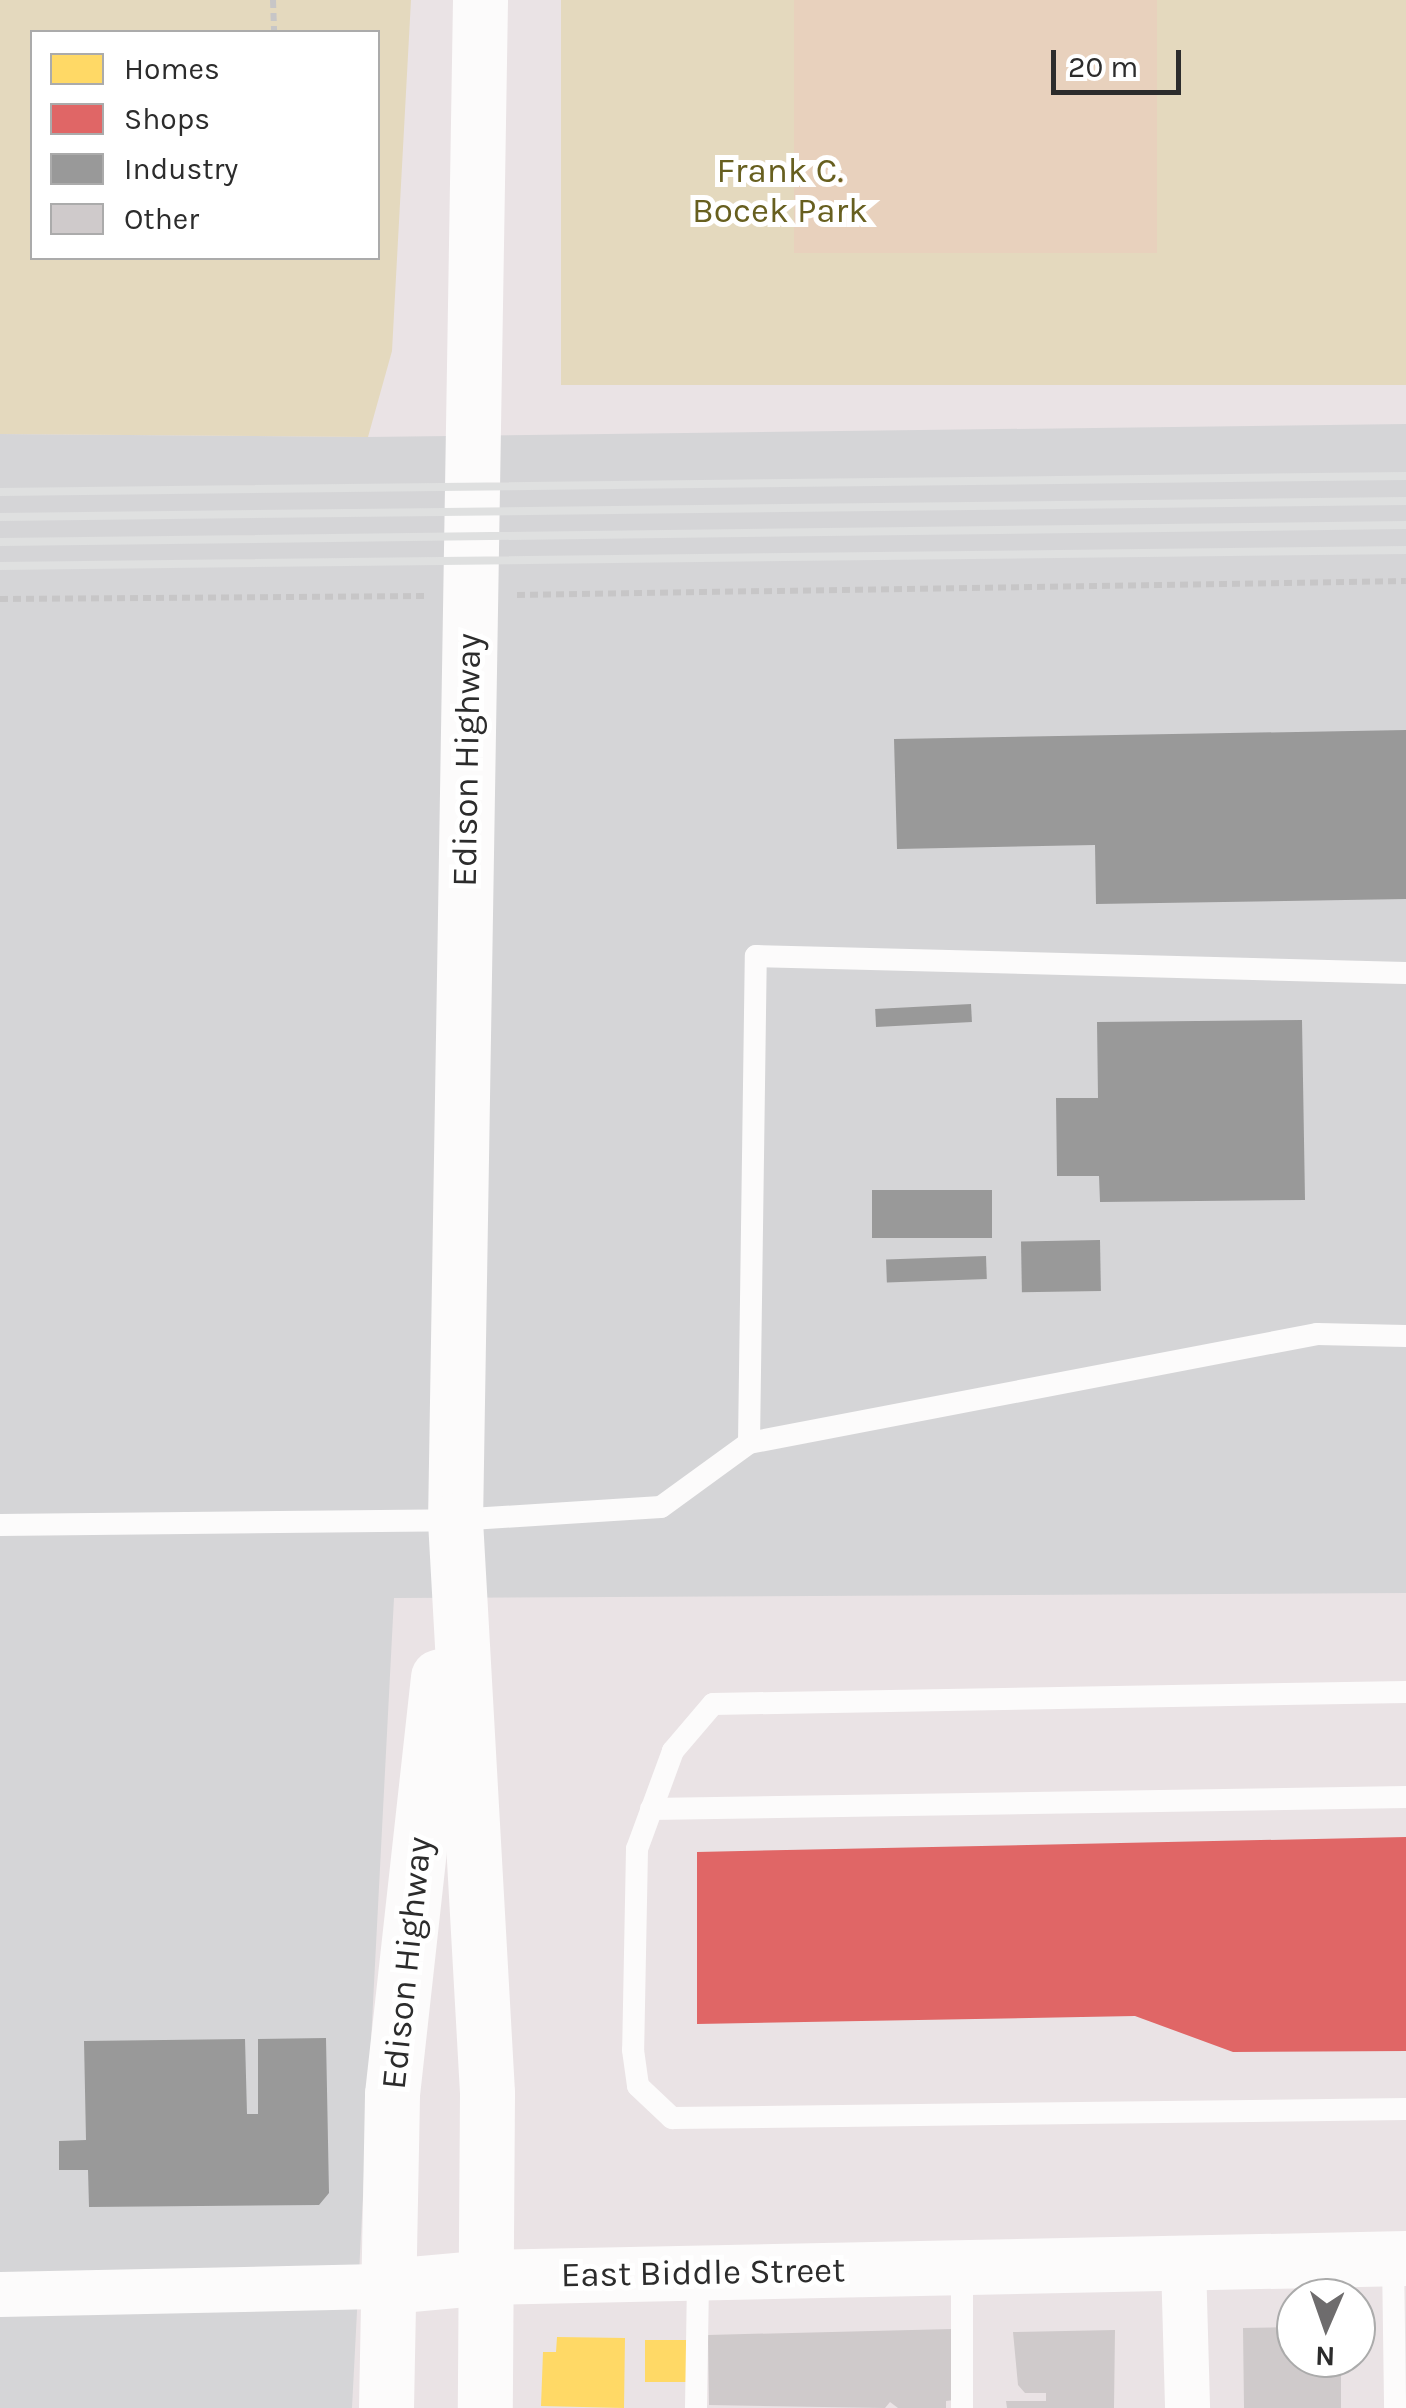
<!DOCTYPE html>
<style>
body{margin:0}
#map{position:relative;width:1406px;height:2408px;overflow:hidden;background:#eae3e5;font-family:Karla,sans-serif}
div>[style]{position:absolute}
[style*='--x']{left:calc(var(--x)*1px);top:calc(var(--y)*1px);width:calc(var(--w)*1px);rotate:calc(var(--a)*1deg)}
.industrial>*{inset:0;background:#d5d5d7}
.green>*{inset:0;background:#e4d9be;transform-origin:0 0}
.pitch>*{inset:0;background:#e8d1bd;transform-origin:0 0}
.homes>*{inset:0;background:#ffd966;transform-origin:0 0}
.shops>*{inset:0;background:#e06666}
.industry>*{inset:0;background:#999;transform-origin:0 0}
.building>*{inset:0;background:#cfcacb}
.path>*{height:6px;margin-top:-3px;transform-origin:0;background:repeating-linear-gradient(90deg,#c7c6c7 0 8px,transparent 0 13px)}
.service>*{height:22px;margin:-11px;padding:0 11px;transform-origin:11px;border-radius:11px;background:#fcfbfb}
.minor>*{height:45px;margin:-22.5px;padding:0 22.5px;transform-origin:22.5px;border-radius:22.5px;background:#fcfbfb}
.tertiary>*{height:55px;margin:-27.5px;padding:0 27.5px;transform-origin:27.5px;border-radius:27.5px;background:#fcfbfb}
.secondary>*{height:55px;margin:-27.5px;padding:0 27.5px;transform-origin:27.5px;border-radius:27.5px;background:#fcfbfb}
.rail>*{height:8px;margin:-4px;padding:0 4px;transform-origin:4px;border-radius:4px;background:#dfe0e0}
span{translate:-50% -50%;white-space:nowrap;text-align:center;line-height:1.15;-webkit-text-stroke:10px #fff;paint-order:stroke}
.park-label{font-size:35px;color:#675f1f}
.street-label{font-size:35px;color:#2c2c2c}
.legend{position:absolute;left:30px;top:30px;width:350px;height:230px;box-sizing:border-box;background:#fff;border:2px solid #ababab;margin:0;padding:12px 18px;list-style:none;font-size:30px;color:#2c2c2c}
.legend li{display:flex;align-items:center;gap:20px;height:50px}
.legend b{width:50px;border:2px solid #ababab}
.north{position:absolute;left:1276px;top:2278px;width:100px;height:100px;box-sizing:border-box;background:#fff;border:2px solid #ababab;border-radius:50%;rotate:182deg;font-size:28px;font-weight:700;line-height:40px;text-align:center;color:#2c2c2c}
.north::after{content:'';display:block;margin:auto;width:35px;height:45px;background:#6e6c6d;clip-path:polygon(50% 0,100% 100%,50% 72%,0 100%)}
.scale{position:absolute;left:1051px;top:50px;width:130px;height:45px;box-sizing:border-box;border:5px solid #2c2c2c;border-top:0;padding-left:12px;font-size:30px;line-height:35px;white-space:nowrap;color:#2c2c2c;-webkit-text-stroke:8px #fff;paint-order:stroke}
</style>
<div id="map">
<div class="industrial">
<i style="clip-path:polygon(1406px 424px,1406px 1593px,394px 1598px,352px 2408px,0 2408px,0 434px,368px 437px)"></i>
</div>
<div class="green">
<i style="clip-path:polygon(evenodd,0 0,411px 0,392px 351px,368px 437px,0 434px,0 0,32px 32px,378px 32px,378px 258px,32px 258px,32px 32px)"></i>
<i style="left:561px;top:0;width:845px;height:385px"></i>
</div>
<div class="pitch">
<i style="left:794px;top:0;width:363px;height:253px"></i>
</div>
<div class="homes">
<i style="clip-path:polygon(557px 2337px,625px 2338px,624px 2408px,541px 2406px,543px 2352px,556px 2352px)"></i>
<i style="left:645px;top:2340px;width:41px;height:42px"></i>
</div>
<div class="shops">
<i style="clip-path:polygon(1406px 1837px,1406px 2051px,1233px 2052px,1135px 2016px,697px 2024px,697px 1852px)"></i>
</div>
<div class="industry">
<i style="clip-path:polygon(1406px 730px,1406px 899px,1096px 904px,1095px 845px,897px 849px,894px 739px)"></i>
<i style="left:971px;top:1004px;width:18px;height:96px;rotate:87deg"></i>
<i style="clip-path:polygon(1302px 1020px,1305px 1200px,1100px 1202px,1099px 1176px,1057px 1176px,1056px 1098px,1098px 1098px,1097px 1022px)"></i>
<i style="left:992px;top:1190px;width:48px;height:120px;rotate:90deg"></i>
<i style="left:1100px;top:1240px;width:51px;height:79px;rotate:89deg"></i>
<i style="left:986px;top:1256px;width:23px;height:100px;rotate:88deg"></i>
<i style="clip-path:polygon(326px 2038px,329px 2193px,319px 2205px,89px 2207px,88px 2170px,59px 2170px,59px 2141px,86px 2140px,84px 2041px,245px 2039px,247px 2114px,258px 2114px,258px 2039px)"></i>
</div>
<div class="building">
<i style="clip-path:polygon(1296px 2327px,1296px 2358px,1315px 2358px,1315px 2367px,1341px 2367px,1341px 2408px,1244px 2408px,1243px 2328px)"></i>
<i style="clip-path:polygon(952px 2329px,954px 2400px,946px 2401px,946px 2408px,898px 2408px,890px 2402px,885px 2408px,709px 2405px,708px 2335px)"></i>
<i style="clip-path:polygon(1115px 2330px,1114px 2408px,1007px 2408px,1006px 2401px,1046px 2401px,1046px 2393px,1025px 2393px,1018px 2385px,1013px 2332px)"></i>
</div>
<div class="path">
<i style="--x:273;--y:0;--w:32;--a:88"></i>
<i style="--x:517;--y:595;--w:889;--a:-0.9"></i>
<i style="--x:0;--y:599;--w:425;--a:-0.4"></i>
</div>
<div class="service">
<i style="--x:749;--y:1443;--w:487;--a:-89.2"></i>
<i style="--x:756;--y:956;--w:650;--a:1.5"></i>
<i style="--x:0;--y:1525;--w:455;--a:-0.6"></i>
<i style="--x:455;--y:1520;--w:206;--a:-3.6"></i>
<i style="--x:661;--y:1507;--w:109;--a:-36"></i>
<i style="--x:749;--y:1443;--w:578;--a:-10.86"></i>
<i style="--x:1317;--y:1334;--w:89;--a:1.3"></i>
<i style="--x:1406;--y:1692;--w:693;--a:179.01"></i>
<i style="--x:713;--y:1704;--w:62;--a:130.4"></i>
<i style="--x:673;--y:1751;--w:104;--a:110.2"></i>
<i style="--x:637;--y:1849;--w:201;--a:91.1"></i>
<i style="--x:633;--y:2050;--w:36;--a:82"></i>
<i style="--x:638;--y:2086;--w:47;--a:43.3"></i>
<i style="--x:672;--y:2118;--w:734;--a:-0.7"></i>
<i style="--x:651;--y:1809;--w:755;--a:-0.91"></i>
<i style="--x:1393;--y:2259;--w:149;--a:89.2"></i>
<i style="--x:962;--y:2267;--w:141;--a:90"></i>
<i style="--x:696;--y:2408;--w:134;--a:-89.1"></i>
</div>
<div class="minor">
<i style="--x:1183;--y:2262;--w:146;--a:88.4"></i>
<i style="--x:0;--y:2294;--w:389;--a:-1.2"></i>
</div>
<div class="tertiary">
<i style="--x:389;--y:2286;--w:98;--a:-5.2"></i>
<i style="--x:487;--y:2277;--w:919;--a:-1.18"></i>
</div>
<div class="secondary">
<i style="--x:480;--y:0;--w:1520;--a:90.94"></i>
<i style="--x:455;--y:1520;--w:574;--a:86.8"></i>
<i style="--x:487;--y:2093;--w:315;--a:90.4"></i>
<i style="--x:386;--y:2408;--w:314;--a:-88.9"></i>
<i style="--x:392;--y:2094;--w:420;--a:-83.7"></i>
</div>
<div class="rail">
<i style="--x:0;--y:492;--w:1406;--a:-0.65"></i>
<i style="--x:0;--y:517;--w:1406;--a:-0.65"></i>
<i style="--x:0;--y:542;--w:1406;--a:-0.69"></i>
<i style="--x:0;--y:566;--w:1406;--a:-0.65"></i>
</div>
<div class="park-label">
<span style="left:780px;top:191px">Frank C.<br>Bocek Park</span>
</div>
<div class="street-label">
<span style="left:467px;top:760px;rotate:-89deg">Edison Highway</span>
<span style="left:407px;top:1963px;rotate:-84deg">Edison Highway</span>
<span style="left:703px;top:2273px;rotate:-1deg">East Biddle Street</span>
</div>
<ul class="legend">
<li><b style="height:28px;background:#ffd966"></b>Homes</li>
<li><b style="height:28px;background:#e06666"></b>Shops</li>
<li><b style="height:28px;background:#999"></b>Industry</li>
<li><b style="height:28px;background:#cfcacb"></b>Other</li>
</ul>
<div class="north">N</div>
<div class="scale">20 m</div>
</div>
